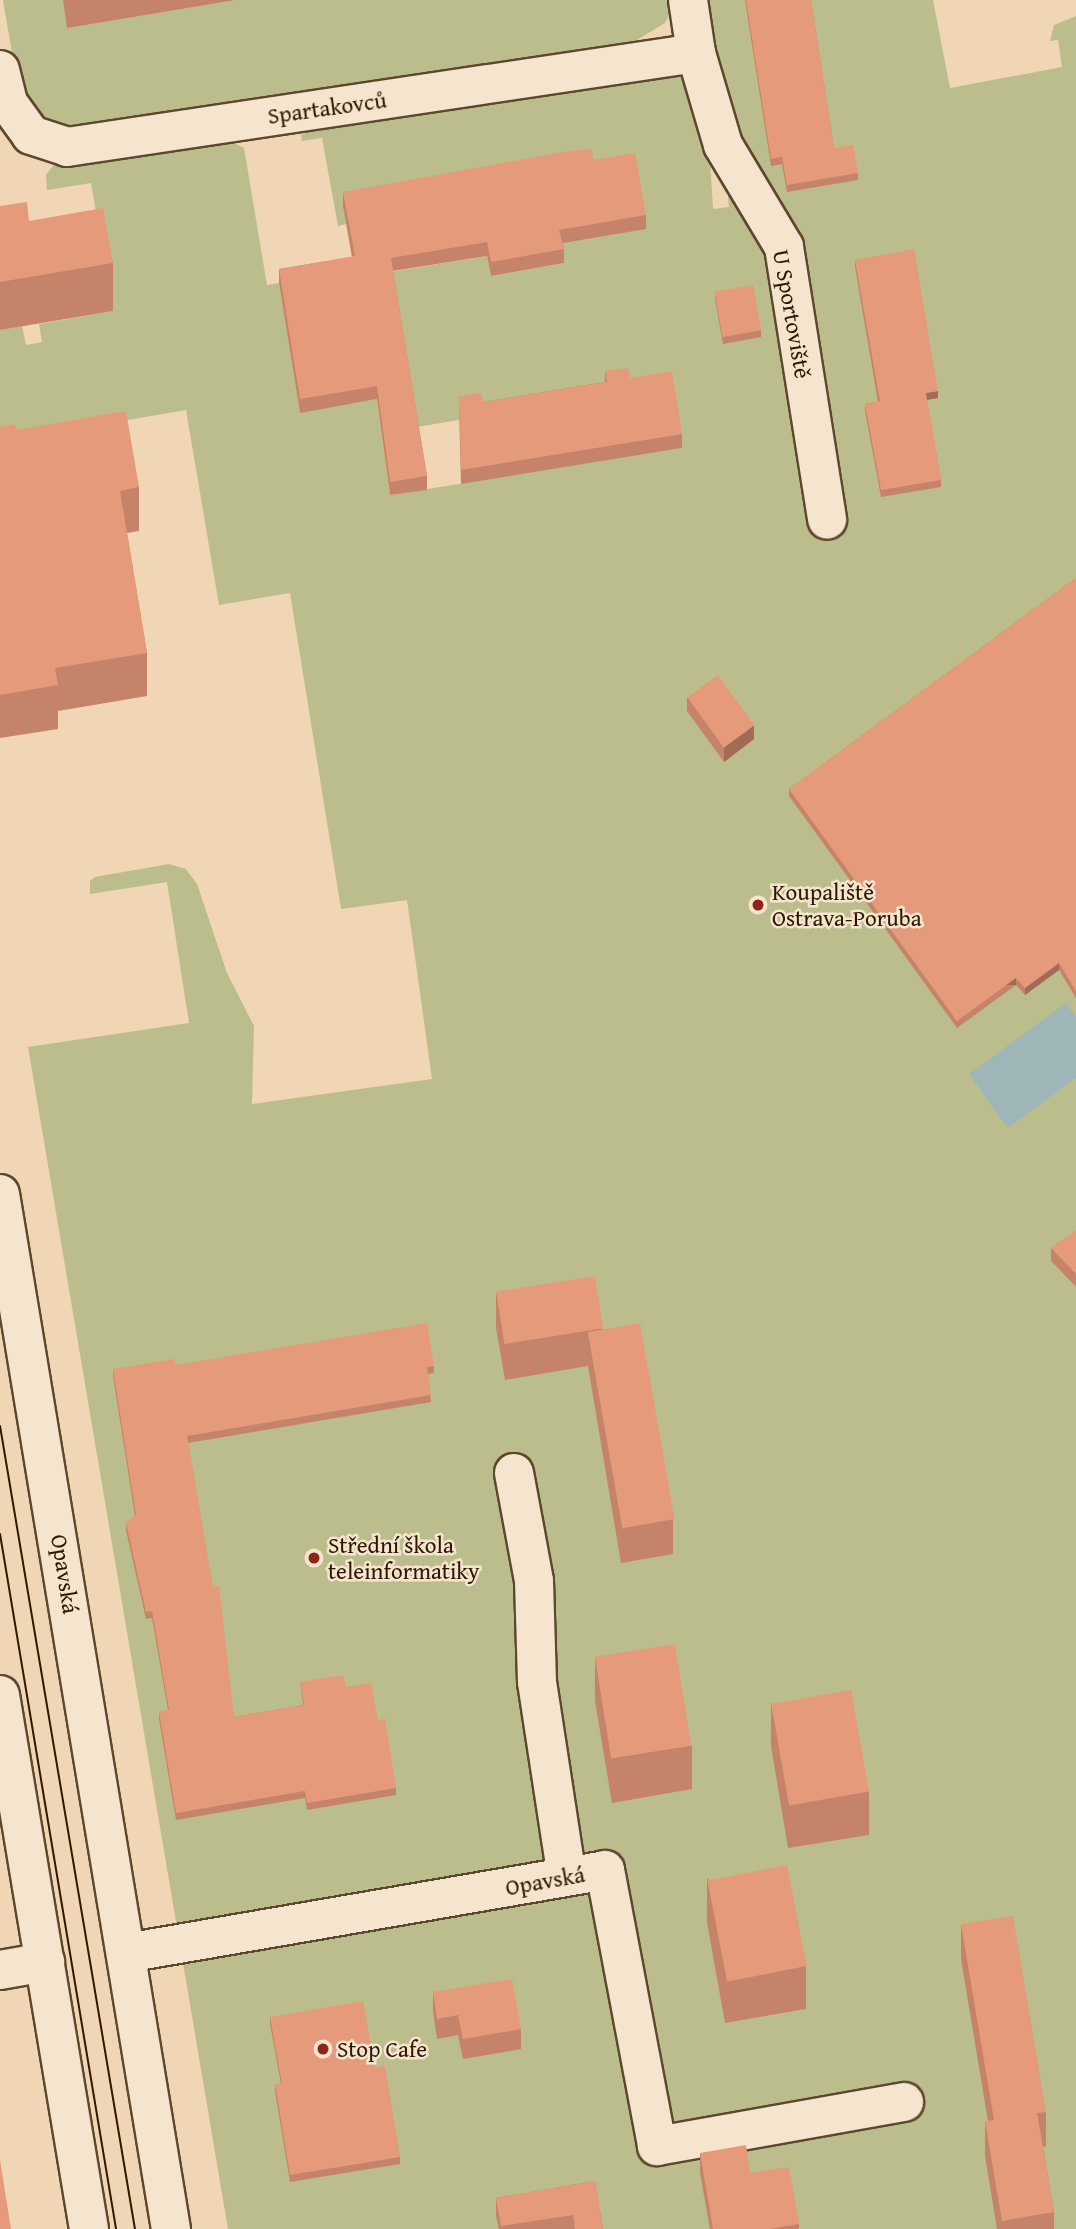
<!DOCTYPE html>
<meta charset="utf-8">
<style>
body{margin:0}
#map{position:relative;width:1076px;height:2229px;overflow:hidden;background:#f0d6b4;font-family:"Gentium Book Plus",serif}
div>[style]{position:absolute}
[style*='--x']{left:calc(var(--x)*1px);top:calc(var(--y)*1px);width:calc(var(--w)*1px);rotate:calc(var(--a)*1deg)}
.green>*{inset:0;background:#bbbd8c}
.water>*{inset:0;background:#9fb6b8}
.roads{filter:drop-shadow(2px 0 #5e482d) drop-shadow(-2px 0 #5e482d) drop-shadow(0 2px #5e482d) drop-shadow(0 -2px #5e482d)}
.minor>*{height:38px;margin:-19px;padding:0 19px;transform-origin:19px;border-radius:19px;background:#f5e4ce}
.secondary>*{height:38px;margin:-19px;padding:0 19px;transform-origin:19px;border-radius:19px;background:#f5e4ce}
.tram>*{height:2px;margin:-1px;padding:0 1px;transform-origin:1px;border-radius:1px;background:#2d1900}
.wall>*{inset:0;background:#c5846a}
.shaded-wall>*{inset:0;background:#a06c56;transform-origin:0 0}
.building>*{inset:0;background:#e59a7b;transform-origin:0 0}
.dots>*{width:19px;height:19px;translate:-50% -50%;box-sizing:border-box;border:4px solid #f5e4ce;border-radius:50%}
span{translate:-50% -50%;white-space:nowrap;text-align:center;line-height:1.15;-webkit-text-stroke:5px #f5e4ce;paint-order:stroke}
.street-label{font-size:23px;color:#2d1900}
.poi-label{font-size:23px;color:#2d1900}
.left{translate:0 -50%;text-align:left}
</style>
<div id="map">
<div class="green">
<i style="clip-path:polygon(3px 0,678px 0,665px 23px,637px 40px,73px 133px,35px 117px,17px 82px)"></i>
<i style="clip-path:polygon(709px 0,933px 0,950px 88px,1062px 67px,1058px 40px,1050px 41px,1054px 25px,1076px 16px,1076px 1245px,1051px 1261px,1076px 1287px,1076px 2229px,228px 2229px,28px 1047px,189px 1023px,167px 882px,90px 894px,90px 881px,95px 877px,169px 864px,186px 869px,197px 884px,227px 973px,254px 1026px,252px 1104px,432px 1079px,407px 900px,341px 909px,290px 593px,219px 605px,186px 410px,0 442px,0 330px,22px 326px,26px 345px,42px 342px,39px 324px,113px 311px,91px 183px,47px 190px,46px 175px,56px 162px,233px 132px,234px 143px,244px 148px,267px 285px,279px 283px,300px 412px,377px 399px,390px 495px,682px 448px,459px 420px,417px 427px,391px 272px,487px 256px,491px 276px,564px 263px,344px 206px,346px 224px,338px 226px,322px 138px,302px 141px,301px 135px,320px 128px,680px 67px,707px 110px,713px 209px,729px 207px,720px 104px,725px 99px)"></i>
</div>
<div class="water">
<i style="clip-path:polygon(1066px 1003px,1076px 1017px,1076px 1078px,1008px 1128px,969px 1074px)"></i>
</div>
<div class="roads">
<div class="minor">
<i style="--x:688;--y:0;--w:54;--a:81.4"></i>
<i style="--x:696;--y:53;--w:96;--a:73.6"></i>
<i style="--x:723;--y:145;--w:119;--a:59.1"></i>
<i style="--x:784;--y:247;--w:276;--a:81"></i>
<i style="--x:0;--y:70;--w:34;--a:76"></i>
<i style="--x:8;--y:103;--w:39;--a:54"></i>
<i style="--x:31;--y:135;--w:38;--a:18"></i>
<i style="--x:67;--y:147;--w:636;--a:-8.5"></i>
<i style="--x:514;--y:1473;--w:110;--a:79.5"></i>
<i style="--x:534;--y:1581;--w:101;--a:88.3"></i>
<i style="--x:537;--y:1682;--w:197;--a:81.3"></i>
<i style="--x:126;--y:1953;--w:486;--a:-9.8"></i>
<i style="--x:605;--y:1870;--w:281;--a:79.3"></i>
<i style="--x:657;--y:2146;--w:251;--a:-10.1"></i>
<i style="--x:0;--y:1970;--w:46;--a:-10.1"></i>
</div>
<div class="secondary">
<i style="--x:0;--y:1194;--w:1049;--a:80.62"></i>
<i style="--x:0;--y:1695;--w:541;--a:80.54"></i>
</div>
</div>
<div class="tram">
<i style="--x:0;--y:1426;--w:814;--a:80.46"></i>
<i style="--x:0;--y:1534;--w:705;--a:80.52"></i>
</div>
<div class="wall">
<i style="clip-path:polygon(63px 0,235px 0,67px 28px)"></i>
<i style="clip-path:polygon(745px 0,811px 0,834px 148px,858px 173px,858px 180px,787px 192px,782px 164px,771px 166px)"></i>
<i style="clip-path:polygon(593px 160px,646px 215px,646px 229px,563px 243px,564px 249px,564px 263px,491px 276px,487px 256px,393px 271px,427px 476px,427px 490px,390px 495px,377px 399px,300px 413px,279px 283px,279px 269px,352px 257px,343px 206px,343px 192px)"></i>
<i style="clip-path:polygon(0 206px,113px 263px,113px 311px,0 330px)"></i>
<i style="clip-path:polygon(855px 260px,938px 398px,927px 400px,941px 480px,941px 487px,881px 497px,865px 411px,865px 404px,878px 402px,855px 267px)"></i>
<i style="clip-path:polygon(715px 292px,761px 330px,761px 337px,723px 344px,715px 299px)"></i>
<i style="clip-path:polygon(605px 371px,630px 378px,682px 434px,682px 448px,461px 484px,459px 410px,483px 402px,605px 382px)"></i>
<i style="clip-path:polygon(0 427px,16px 430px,139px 487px,139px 531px,127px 533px,147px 653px,147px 696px,58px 711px,58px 729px,0 738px)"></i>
<i style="clip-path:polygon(1076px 578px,1076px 998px,1059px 970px,1025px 995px,1016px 985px,957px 1028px,789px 796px,789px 789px)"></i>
<i style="clip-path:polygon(687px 697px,754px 739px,724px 762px,687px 711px)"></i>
<i style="clip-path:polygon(1076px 1231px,1076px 1287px,1051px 1261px,1051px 1248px)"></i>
<i style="clip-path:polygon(496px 1293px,603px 1329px,673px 1519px,673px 1554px,621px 1563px,588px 1366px,505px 1380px,496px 1328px)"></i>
<i style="clip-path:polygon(176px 1365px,434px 1366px,434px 1373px,428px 1374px,431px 1402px,188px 1443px,234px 1717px,303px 1705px,300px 1682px,346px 1687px,378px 1721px,396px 1788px,396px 1795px,307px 1810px,305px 1798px,176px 1820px,159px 1719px,159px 1712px,168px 1710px,152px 1618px,146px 1619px,126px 1530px,126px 1523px,135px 1516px,113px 1376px,113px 1369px)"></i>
<i style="clip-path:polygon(595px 1658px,692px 1746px,692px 1789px,612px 1803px,595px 1701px)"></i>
<i style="clip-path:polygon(771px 1703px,869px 1791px,869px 1835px,788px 1848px,771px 1746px)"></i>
<i style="clip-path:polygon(707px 1878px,806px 1966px,806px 2009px,725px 2023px,707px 1922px)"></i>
<i style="clip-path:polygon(961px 1924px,1046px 2112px,1046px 2146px,1043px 2147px,1054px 2212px,1054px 2229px,997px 2229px,985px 2156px,985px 2121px,988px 2121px,961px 1959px)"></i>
<i style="clip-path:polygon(433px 1992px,521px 2029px,521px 2049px,463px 2059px,458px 2035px,437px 2039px,433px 2012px)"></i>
<i style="clip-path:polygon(270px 2017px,375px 2068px,400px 2157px,400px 2164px,290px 2182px,275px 2091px,275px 2084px,281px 2084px,270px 2024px)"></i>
<i style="clip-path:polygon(700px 2153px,750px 2173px,799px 2224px,799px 2229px,710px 2229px,700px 2173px)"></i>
<i style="clip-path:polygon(595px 2181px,603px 2229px,499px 2229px,496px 2216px,496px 2198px)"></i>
</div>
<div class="shaded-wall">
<i style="clip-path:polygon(938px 391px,938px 398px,926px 400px,926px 393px)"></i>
<i style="clip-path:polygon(754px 725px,754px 739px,724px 762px,724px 748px)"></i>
<i style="clip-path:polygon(1059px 963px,1059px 970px,1025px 995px,1025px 988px)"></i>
<i style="left:1016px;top:978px;width:7px;height:73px;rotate:90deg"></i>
</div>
<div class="building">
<i style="clip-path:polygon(746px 0,811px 0,834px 148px,853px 145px,858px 173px,787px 185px,782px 157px,771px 159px)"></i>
<i style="clip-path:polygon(592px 149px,593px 160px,635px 153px,646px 215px,559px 230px,564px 249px,491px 262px,487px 242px,391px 258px,427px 476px,390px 482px,377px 386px,300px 399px,279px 269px,355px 256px,343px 192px,569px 151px)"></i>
<i style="clip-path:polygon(27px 202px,29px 221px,103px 208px,113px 263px,0 282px,0 206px)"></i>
<i style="clip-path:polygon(914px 249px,938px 391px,926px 393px,941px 480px,881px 490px,865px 404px,880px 401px,855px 260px)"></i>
<i style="left:753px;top:285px;width:46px;height:39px;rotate:80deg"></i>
<i style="clip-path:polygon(628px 368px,630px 378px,672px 371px,682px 434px,461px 470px,459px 396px,481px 393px,483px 402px,607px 382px,605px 371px)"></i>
<i style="clip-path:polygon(126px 411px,139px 487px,120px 491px,147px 653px,55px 668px,58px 685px,0 695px,0 427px,15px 424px,16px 430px)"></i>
<i style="clip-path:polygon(1076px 578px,1076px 991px,1059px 963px,1025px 988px,1016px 978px,957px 1021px,789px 789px)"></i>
<i style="left:718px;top:675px;width:62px;height:38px;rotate:54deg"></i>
<i style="clip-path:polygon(1076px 1231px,1076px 1274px,1051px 1248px)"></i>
<i style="left:595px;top:1276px;width:53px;height:100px;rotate:81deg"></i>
<i style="clip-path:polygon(427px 1323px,434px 1366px,427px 1367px,431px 1395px,187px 1436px,213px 1588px,219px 1586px,234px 1717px,304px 1705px,300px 1682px,343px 1675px,346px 1687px,371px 1683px,378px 1721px,385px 1719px,396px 1788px,307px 1803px,305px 1791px,176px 1813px,159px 1712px,169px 1710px,152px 1611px,146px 1612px,126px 1523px,136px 1515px,113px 1369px,174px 1359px,176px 1365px)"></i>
<i style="left:640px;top:1323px;width:199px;height:53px;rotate:80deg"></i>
<i style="left:675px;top:1644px;width:103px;height:81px;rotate:81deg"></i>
<i style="left:851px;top:1690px;width:103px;height:81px;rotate:80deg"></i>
<i style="left:787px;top:1865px;width:103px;height:81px;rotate:79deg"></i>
<i style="clip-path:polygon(1013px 1916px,1046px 2112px,1037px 2113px,1054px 2212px,1002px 2221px,985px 2121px,994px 2120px,961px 1924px)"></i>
<i style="clip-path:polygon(512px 1979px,521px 2029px,463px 2039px,458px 2015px,437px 2019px,433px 1992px)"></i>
<i style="clip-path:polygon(363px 2001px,375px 2068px,385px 2066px,400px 2157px,290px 2175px,275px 2084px,282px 2084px,270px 2017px)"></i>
<i style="clip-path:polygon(746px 2145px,750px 2173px,789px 2167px,799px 2224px,769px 2229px,713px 2229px,700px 2153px)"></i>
<i style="clip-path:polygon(0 2160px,11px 2229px,0 2229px)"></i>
<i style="clip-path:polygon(595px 2181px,603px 2229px,575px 2229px,573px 2215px,501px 2226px,496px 2198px)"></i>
</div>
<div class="dots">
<i style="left:758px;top:905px;background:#8f2418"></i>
<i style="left:314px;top:1558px;background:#8f2418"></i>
<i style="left:323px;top:2049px;background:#8f2418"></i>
</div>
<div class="street-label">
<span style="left:327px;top:108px;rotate:-8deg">Spartakovců</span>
<span style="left:792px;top:314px;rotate:80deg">U Sportoviště</span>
<span style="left:65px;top:1574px;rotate:81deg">Opavská</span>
<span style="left:545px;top:1881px;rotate:-10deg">Opavská</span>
</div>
<div class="poi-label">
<span class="left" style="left:772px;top:905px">Koupaliště<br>Ostrava-Poruba</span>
<span class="left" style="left:328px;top:1558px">Střední škola<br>teleinformatiky</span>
<span class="left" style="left:337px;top:2049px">Stop Cafe</span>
</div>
</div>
